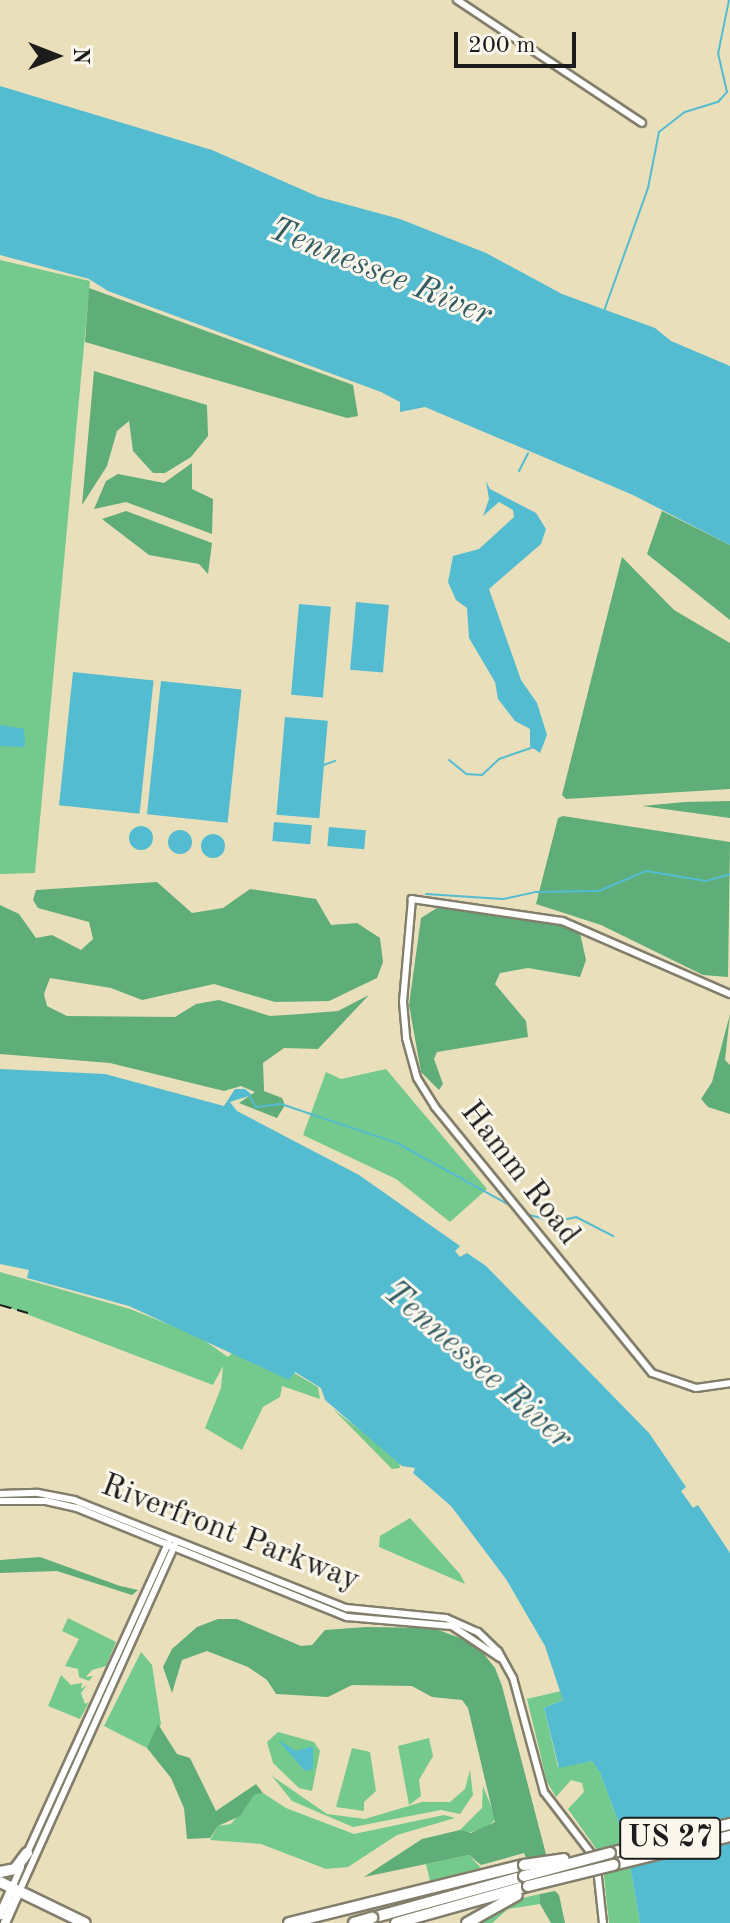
<!DOCTYPE html>
<style>
body{margin:0}
#map{position:relative;width:730px;height:1923px;overflow:hidden;background:#e9dfbb;font-family:"Old Standard TT",serif}
div>[style]{position:absolute}
[style*='--x']{left:calc(var(--x)*1px);top:calc(var(--y)*1px);width:calc(var(--w)*1px);rotate:calc(var(--a)*1deg)}
.green>*{inset:0;background:#74c98d}
.forest>*{inset:0;background:#5fad78}
.water>*{inset:0;background:#54bcd1;transform-origin:0 0}
.round{border-radius:50%}
.stream>*{height:2px;margin:-1px;padding:0 1px;transform-origin:1px;border-radius:1px;background:#54bcd1}
.roads{filter:drop-shadow(2px 0 #827e6c) drop-shadow(-2px 0 #827e6c) drop-shadow(0 2px #827e6c) drop-shadow(0 -2px #827e6c)}
.tertiary>*{height:6px;margin:-3px;padding:0 3px;transform-origin:3px;border-radius:3px;background:#fff}
.secondary>*{height:6px;margin:-3px;padding:0 3px;transform-origin:3px;border-radius:3px;background:#fff}
.primary>*{height:8px;margin:-4px;padding:0 4px;transform-origin:4px;border-radius:4px;background:#fff}
.motorway>*{height:10px;margin:-5px;padding:0 5px;transform-origin:5px;border-radius:5px;background:#fff}
.rail>*{height:2px;margin-top:-1px;transform-origin:0;background:repeating-linear-gradient(90deg,#1c1c1c 0 12px,transparent 0 18px)}
.bridges{filter:drop-shadow(2px 0 #827e6c) drop-shadow(-2px 0 #827e6c) drop-shadow(0 2px #827e6c) drop-shadow(0 -2px #827e6c)}
.motorway-bridge>*{height:10px;margin:-5px;padding:0 5px;transform-origin:5px;border-radius:5px;background:#fff}
span{translate:-50% -50%;white-space:nowrap;text-align:center;line-height:1.15;-webkit-text-stroke:6px #fbf7ec;paint-order:stroke}
.shield-label span{padding:2px 6px;background:#fbf7ec;border:2px solid;border-radius:6px;-webkit-text-stroke-width:0}
.shield-label{font-size:30px;color:#1c1c1c;font-weight:700}
.street-label{font-size:32px;color:#1c1c1c}
.water-label{font-size:34px;color:#325c64;font-style:italic}
.north{position:absolute;left:16px;top:16px;width:80px;height:80px;-webkit-text-stroke:6px #fbf7ec;paint-order:stroke;rotate:90deg;font-size:22px;font-weight:700;line-height:32px;text-align:center;color:#1c1c1c}
.north::after{content:'';display:block;margin:auto;width:28px;height:36px;background:#1c1c1c;clip-path:polygon(50% 0,100% 100%,50% 72%,0 100%)}
.scale{position:absolute;left:454px;top:32px;width:122px;height:36px;box-sizing:border-box;border:4px solid #1c1c1c;border-top:0;padding-left:10px;font-size:24px;line-height:28px;white-space:nowrap;color:#1c1c1c;-webkit-text-stroke:6px #fbf7ec;paint-order:stroke}
</style>
<div id="map">
<div class="green">
<i style="clip-path:polygon(0 260px,90px 281px,35px 873px,0 874px)"></i>
<i style="clip-path:polygon(386px 1069px,487px 1189px,450px 1222px,396px 1179px,303px 1135px,326px 1072px,341px 1079px)"></i>
<i style="clip-path:polygon(0 1272px,130px 1309px,198px 1336px,228px 1357px,232px 1353px,288px 1379px,294px 1373px,318px 1387px,320px 1399px,282px 1386px,280px 1397px,263px 1407px,242px 1450px,205px 1428px,221px 1388px,223px 1366px,213px 1385px,0 1304px)"></i>
<i style="clip-path:polygon(333px 1409px,399px 1460px,400px 1468px,392px 1469px)"></i>
<i style="clip-path:polygon(410px 1518px,460px 1574px,465px 1584px,379px 1547px,380px 1536px)"></i>
<i style="clip-path:polygon(68px 1618px,116px 1642px,106px 1666px,92px 1670px,86px 1677px,93px 1676px,89px 1681px,79px 1677px,78px 1669px,65px 1666px,79px 1639px,62px 1631px)"></i>
<i style="clip-path:polygon(141px 1652px,152px 1665px,161px 1724px,147px 1748px,104px 1726px)"></i>
<i style="clip-path:polygon(61px 1675px,71px 1685px,82px 1683px,81px 1689px,87px 1685px,81px 1693px,85px 1704px,89px 1702px,80px 1719px,48px 1706px)"></i>
<i style="clip-path:polygon(561px 1691px,563px 1700px,544px 1708px,558px 1767px,592px 1761px,600px 1773px,626px 1842px,640px 1923px,609px 1923px,602px 1857px,568px 1809px,584px 1792px,582px 1783px,571px 1780px,556px 1797px,547px 1782px,527px 1699px)"></i>
<i style="clip-path:polygon(278px 1732px,314px 1742px,320px 1751px,312px 1791px,299px 1788px,273px 1763px,267px 1742px)"></i>
<i style="clip-path:polygon(429px 1738px,433px 1756px,419px 1780px,421px 1796px,409px 1805px,398px 1746px)"></i>
<i style="clip-path:polygon(352px 1748px,370px 1752px,376px 1791px,364px 1802px,364px 1811px,336px 1807px)"></i>
<i style="clip-path:polygon(470px 1770px,473px 1795px,460px 1814px,441px 1810px,353px 1827px,292px 1801px,272px 1776px,327px 1814px,365px 1819px,422px 1802px,450px 1802px,465px 1789px)"></i>
<i style="clip-path:polygon(483px 1786px,496px 1819px,485px 1829px,462px 1834px,460px 1830px,482px 1808px)"></i>
<i style="clip-path:polygon(263px 1793px,286px 1808px,354px 1834px,444px 1815px,455px 1818px,397px 1835px,348px 1867px,326px 1869px,261px 1844px,210px 1840px,218px 1826px,231px 1824px,254px 1795px)"></i>
<i style="clip-path:polygon(469px 1855px,481px 1868px,430px 1881px,426px 1864px)"></i>
<i style="clip-path:polygon(540px 1894px,540px 1904px,508px 1909px,492px 1923px,473px 1923px,514px 1900px)"></i>
</div>
<div class="forest">
<i style="clip-path:polygon(89px 288px,353px 385px,358px 416px,347px 418px,85px 342px)"></i>
<i style="clip-path:polygon(94px 371px,207px 405px,208px 436px,191px 457px,165px 473px,153px 473px,133px 451px,129px 421px,117px 431px,107px 466px,82px 505px)"></i>
<i style="clip-path:polygon(192px 463px,192px 489px,213px 499px,212px 534px,126px 502px,94px 509px,106px 481px,118px 474px,164px 483px)"></i>
<i style="clip-path:polygon(126px 511px,212px 543px,208px 574px,199px 564px,149px 555px,102px 519px)"></i>
<i style="clip-path:polygon(662px 511px,730px 545px,730px 620px,647px 554px)"></i>
<i style="clip-path:polygon(622px 557px,674px 610px,730px 643px,730px 789px,566px 799px,562px 795px)"></i>
<i style="clip-path:polygon(730px 801px,730px 818px,642px 806px,685px 802px)"></i>
<i style="clip-path:polygon(563px 816px,730px 842px,728px 977px,703px 975px,601px 925px,536px 904px,558px 818px)"></i>
<i style="clip-path:polygon(157px 882px,192px 913px,223px 908px,250px 889px,316px 899px,331px 925px,357px 923px,380px 938px,383px 962px,377px 978px,329px 1001px,275px 1002px,214px 984px,142px 1000px,111px 988px,50px 978px,44px 994px,47px 1006px,67px 1016px,175px 1017px,196px 1004px,219px 1000px,270px 1016px,301px 1014px,338px 1011px,369px 995px,318px 1049px,284px 1048px,263px 1063px,264px 1091px,282px 1098px,285px 1105px,277px 1118px,239px 1103px,255px 1092px,241px 1086px,224px 1091px,110px 1063px,0 1054px,0 905px,19px 914px,36px 938px,52px 935px,81px 950px,93px 939px,89px 922px,38px 908px,33px 900px,36px 890px)"></i>
<i style="clip-path:polygon(437px 908px,522px 916px,572px 929px,580px 933px,586px 960px,580px 977px,528px 968px,500px 973px,495px 984px,526px 1021px,528px 1037px,437px 1052px,434px 1059px,443px 1084px,439px 1090px,421px 1072px,409px 1005px,421px 918px)"></i>
<i style="clip-path:polygon(730px 1014px,725px 1060px,730px 1065px,730px 1114px,708px 1107px,701px 1099px,712px 1082px)"></i>
<i style="clip-path:polygon(40px 1557px,120px 1586px,138px 1590px,132px 1595px,57px 1571px,0 1573px,0 1560px)"></i>
<i style="clip-path:polygon(218px 1619px,237px 1619px,301px 1646px,312px 1645px,325px 1630px,366px 1627px,433px 1628px,476px 1644px,495px 1668px,502px 1686px,547px 1858px,527px 1860px,524px 1853px,481px 1865px,469px 1855px,364px 1877px,422px 1839px,460px 1830px,471px 1833px,495px 1822px,468px 1708px,462px 1700px,432px 1697px,412px 1686px,352px 1685px,328px 1697px,276px 1694px,267px 1680px,248px 1667px,207px 1651px,182px 1660px,172px 1693px,163px 1667px,172px 1649px,197px 1627px)"></i>
<i style="clip-path:polygon(158px 1724px,177px 1754px,190px 1758px,216px 1811px,256px 1784px,263px 1793px,254px 1795px,240px 1816px,218px 1826px,210px 1838px,187px 1839px,184px 1808px,171px 1778px,147px 1748px)"></i>
<i style="clip-path:polygon(555px 1891px,559px 1895px,565px 1923px,551px 1923px,540px 1904px,540px 1894px)"></i>
</div>
<div class="water">
<i style="clip-path:polygon(0 86px,212px 150px,319px 197px,400px 219px,486px 253px,562px 294px,655px 328px,671px 341px,730px 366px,730px 545px,633px 495px,425px 407px,400px 412px,400px 402px,381px 392px,108px 291px,89px 279px,0 255px)"></i>
<i style="clip-path:polygon(486px 481px,490px 489px,536px 513px,546px 529px,541px 544px,489px 589px,521px 680px,537px 703px,547px 735px,540px 753px,530px 746px,530px 729px,515px 721px,498px 699px,495px 682px,469px 638px,467px 608px,456px 600px,448px 582px,453px 556px,479px 549px,514px 517px,513px 510px,499px 502px,483px 516px,489px 499px)"></i>
<i style="left:356px;top:602px;width:33px;height:68px;rotate:5deg"></i>
<i style="left:299px;top:604px;width:32px;height:91px;rotate:5deg"></i>
<i style="left:73px;top:672px;width:81px;height:134px;rotate:6deg"></i>
<i style="left:161px;top:681px;width:81px;height:134px;rotate:6deg"></i>
<i style="left:285px;top:717px;width:43px;height:98px;rotate:5deg"></i>
<i style="clip-path:polygon(0 725px,24px 729px,25px 747px,0 746px)"></i>
<i style="left:274px;top:822px;width:38px;height:19px;rotate:5deg"></i>
<i class="round" style="left:129px;top:826px;width:24px;height:24px"></i>
<i style="left:329px;top:827px;width:37px;height:19px;rotate:5deg"></i>
<i class="round" style="left:168px;top:830px;width:24px;height:24px"></i>
<i class="round" style="left:201px;top:834px;width:24px;height:24px"></i>
<i style="clip-path:polygon(0 1069px,105px 1074px,224px 1106px,235px 1089px,245px 1089px,252px 1095px,230px 1102px,237px 1111px,359px 1175px,460px 1246px,455px 1251px,460px 1257px,467px 1253px,486px 1266px,649px 1433px,686px 1487px,681px 1491px,693px 1508px,698px 1505px,730px 1553px,730px 1923px,640px 1923px,626px 1842px,600px 1773px,592px 1761px,559px 1768px,544px 1708px,563px 1700px,545px 1646px,506px 1579px,451px 1506px,413px 1473px,415px 1468px,402px 1466px,325px 1400px,321px 1388px,295px 1372px,289px 1380px,129px 1306px,27px 1278px,29px 1270px,0 1264px)"></i>
<i style="clip-path:polygon(278px 1740px,296px 1751px,313px 1746px,313px 1769px,305px 1771px)"></i>
</div>
<div class="stream">
<i style="--x:604;--y:311;--w:131;--a:-70.3"></i>
<i style="--x:648;--y:188;--w:57;--a:-78.9"></i>
<i style="--x:659;--y:132;--w:33;--a:-38"></i>
<i style="--x:685;--y:112;--w:34;--a:-17"></i>
<i style="--x:718;--y:102;--w:13;--a:-48"></i>
<i style="--x:727;--y:92;--w:39;--a:-103"></i>
<i style="--x:718;--y:54;--w:55;--a:-78.5"></i>
<i style="--x:519;--y:471;--w:20;--a:-63"></i>
<i style="--x:449;--y:760;--w:22;--a:39"></i>
<i style="--x:466;--y:774;--w:16;--a:4"></i>
<i style="--x:482;--y:775;--w:23;--a:-43"></i>
<i style="--x:499;--y:759;--w:36;--a:-19"></i>
<i style="--x:321;--y:766;--w:15;--a:-20"></i>
<i style="--x:426;--y:894;--w:77;--a:3.7"></i>
<i style="--x:503;--y:899;--w:33;--a:-12"></i>
<i style="--x:535;--y:892;--w:64;--a:-0.9"></i>
<i style="--x:599;--y:891;--w:51;--a:-23.1"></i>
<i style="--x:646;--y:871;--w:61;--a:9.5"></i>
<i style="--x:706;--y:881;--w:25;--a:-16"></i>
<i style="--x:249;--y:1095;--w:14;--a:60"></i>
<i style="--x:256;--y:1107;--w:25;--a:-7"></i>
<i style="--x:281;--y:1104;--w:122;--a:18.6"></i>
<i style="--x:397;--y:1143;--w:132;--a:28.9"></i>
<i style="--x:526;--y:1214;--w:30;--a:15"></i>
<i style="--x:555;--y:1222;--w:22;--a:-13"></i>
<i style="--x:576;--y:1217;--w:42;--a:27.2"></i>
</div>
<div class="roads">
<div class="tertiary">
<i style="--x:457;--y:0;--w:222;--a:33.6"></i>
</div>
<div class="secondary">
<i style="--x:730;--y:994;--w:183;--a:-156.5"></i>
<i style="--x:562;--y:921;--w:152;--a:-171.7"></i>
<i style="--x:412;--y:899;--w:103;--a:95"></i>
<i style="--x:403;--y:1002;--w:36;--a:85"></i>
<i style="--x:406;--y:1038;--w:41;--a:74.6"></i>
<i style="--x:417;--y:1078;--w:34;--a:58"></i>
<i style="--x:435;--y:1107;--w:343;--a:50.8"></i>
<i style="--x:652;--y:1373;--w:46;--a:18.8"></i>
<i style="--x:696;--y:1388;--w:34;--a:-8"></i>
<i style="--x:0;--y:1494;--w:38;--a:-2"></i>
<i style="--x:38;--y:1493;--w:37;--a:11"></i>
<i style="--x:74;--y:1500;--w:293;--a:21.7"></i>
<i style="--x:346;--y:1608;--w:100;--a:5.7"></i>
<i style="--x:446;--y:1618;--w:35;--a:24"></i>
<i style="--x:478;--y:1632;--w:28;--a:44"></i>
<i style="--x:498;--y:1651;--w:31;--a:61"></i>
<i style="--x:513;--y:1678;--w:118;--a:74.8"></i>
<i style="--x:544;--y:1792;--w:82;--a:52.4"></i>
<i style="--x:0;--y:1501;--w:46;--a:0"></i>
<i style="--x:46;--y:1501;--w:32;--a:13"></i>
<i style="--x:77;--y:1508;--w:291;--a:22"></i>
<i style="--x:347;--y:1617;--w:105;--a:4.9"></i>
<i style="--x:452;--y:1626;--w:58;--a:33.7"></i>
<i style="--x:27;--y:1853;--w:341;--a:-65.5"></i>
<i style="--x:597;--y:1868;--w:55;--a:83.8"></i>
<i style="--x:12;--y:1888;--w:23;--a:-67"></i>
<i style="--x:19;--y:1892;--w:380;--a:-65.8"></i>
</div>
<div class="primary">
<i style="--x:0;--y:1915;--w:30;--a:-66"></i>
<i style="--x:5;--y:1923;--w:34;--a:-66"></i>
</div>
<div class="motorway">
<i style="--x:610;--y:1853;--w:123;--a:-13.6"></i>
<i style="--x:613;--y:1865;--w:121;--a:-13.9"></i>
<i style="--x:0;--y:1872;--w:15;--a:-11"></i>
<i style="--x:15;--y:1869;--w:20;--a:-53"></i>
<i style="--x:0;--y:1882;--w:94;--a:25.8"></i>
<i style="--x:372;--y:1918;--w:158;--a:-15.4"></i>
<i style="--x:289;--y:1923;--w:242;--a:-13.9"></i>
<i style="--x:396;--y:1923;--w:137;--a:-15.7"></i>
<i style="--x:467;--y:1923;--w:57;--a:-29.2"></i>
</div>
</div>
<div class="rail">
<i style="--x:0;--y:1305;--w:29;--a:16"></i>
</div>
<div class="bridges">
<div class="motorway-bridge">
<i style="--x:524;--y:1865;--w:40;--a:-8.5"></i>
<i style="--x:524;--y:1876;--w:89;--a:-15"></i>
<i style="--x:528;--y:1886;--w:88;--a:-13.9"></i>
<i style="--x:354;--y:1923;--w:19;--a:-16"></i>
</div>
</div>
<div class="shield-label">
<span style="left:670px;top:1838px">US 27</span>
</div>
<div class="street-label">
<span style="left:519px;top:1174px;rotate:52deg">Hamm Road</span>
<span style="left:230px;top:1534px;rotate:21deg">Riverfront Parkway</span>
</div>
<div class="water-label">
<span style="left:380px;top:273px;rotate:22deg">Tennessee River</span>
<span style="left:477px;top:1366px;rotate:41deg">Tennessee River</span>
</div>
<div class="north">N</div>
<div class="scale">200 m</div>
</div>
